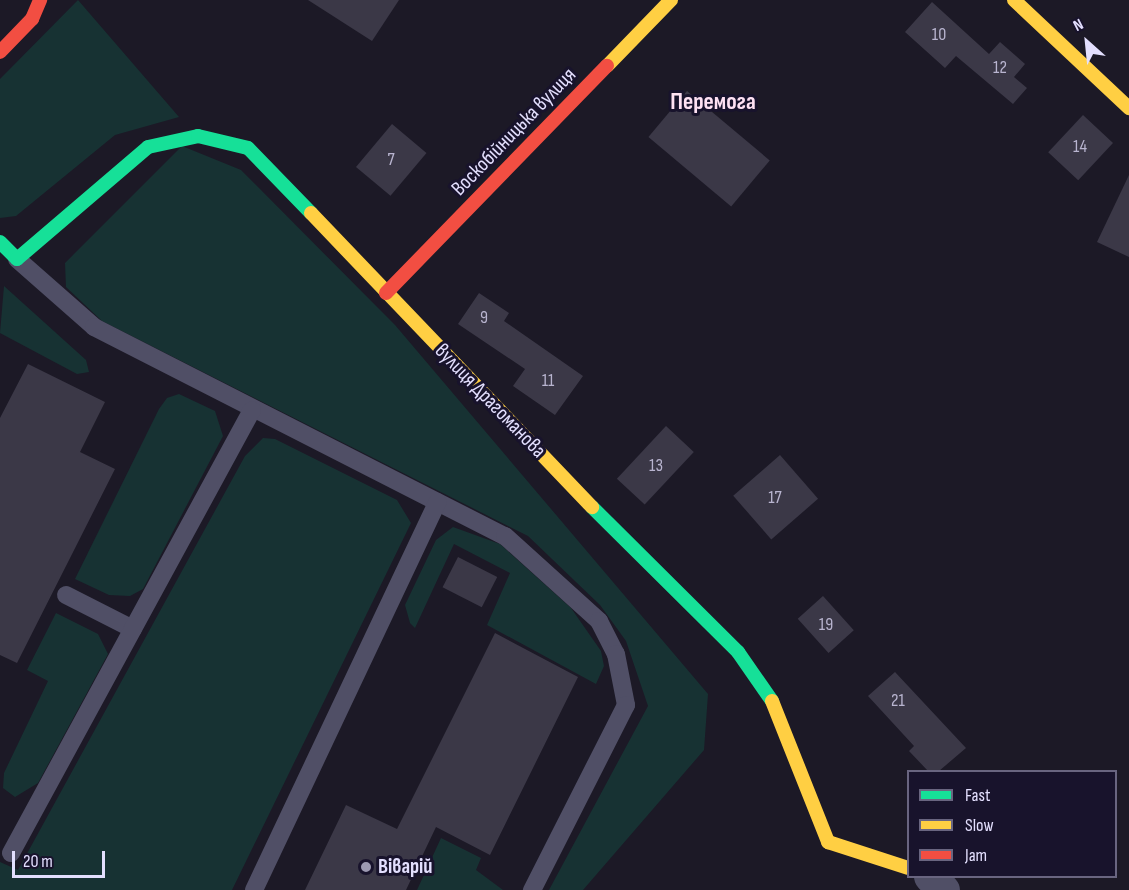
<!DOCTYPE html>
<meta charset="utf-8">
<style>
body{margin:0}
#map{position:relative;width:1129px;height:890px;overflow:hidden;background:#1c1926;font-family:"Sofia Sans Condensed",sans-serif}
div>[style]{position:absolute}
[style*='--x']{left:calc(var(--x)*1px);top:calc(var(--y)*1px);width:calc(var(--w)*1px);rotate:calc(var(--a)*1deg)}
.green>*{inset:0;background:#173233}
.building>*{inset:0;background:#3b3847;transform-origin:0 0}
.lane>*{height:18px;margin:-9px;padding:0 9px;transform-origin:9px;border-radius:9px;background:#504f66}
.street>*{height:33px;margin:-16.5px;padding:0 16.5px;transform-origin:16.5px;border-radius:16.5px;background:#504f66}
.fast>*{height:14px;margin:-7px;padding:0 7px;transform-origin:7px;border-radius:7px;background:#16e098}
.slow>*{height:14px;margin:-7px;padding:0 7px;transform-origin:7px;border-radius:7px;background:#ffcf43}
.jam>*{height:14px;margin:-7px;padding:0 7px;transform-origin:7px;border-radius:7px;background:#f24e42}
.dots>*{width:16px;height:16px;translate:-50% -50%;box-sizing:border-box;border:3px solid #18132c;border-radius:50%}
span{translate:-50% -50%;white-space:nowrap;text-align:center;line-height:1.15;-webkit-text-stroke:6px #18132c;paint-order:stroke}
.number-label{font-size:18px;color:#b9b5d0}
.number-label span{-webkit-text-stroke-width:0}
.street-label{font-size:21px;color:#e3dffe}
.poi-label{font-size:21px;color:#e3dffe;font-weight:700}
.left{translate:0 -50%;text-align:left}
.quarter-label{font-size:24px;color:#fee1f3;font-weight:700}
.legend{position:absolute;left:907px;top:770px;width:210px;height:108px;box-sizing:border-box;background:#18132c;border:2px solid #696580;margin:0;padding:8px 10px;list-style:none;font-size:18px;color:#e3dffe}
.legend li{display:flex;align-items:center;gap:12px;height:30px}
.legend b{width:30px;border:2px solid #696580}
.north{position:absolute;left:1057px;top:12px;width:60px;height:60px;-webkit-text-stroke:4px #18132c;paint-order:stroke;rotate:333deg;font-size:16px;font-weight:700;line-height:24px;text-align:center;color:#e3dffe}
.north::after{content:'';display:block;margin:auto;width:21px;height:27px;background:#e3dffe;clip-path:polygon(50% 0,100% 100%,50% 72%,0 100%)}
.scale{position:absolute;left:12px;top:851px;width:93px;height:27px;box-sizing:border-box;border:3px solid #e3dffe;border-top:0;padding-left:8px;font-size:18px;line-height:21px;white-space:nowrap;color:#e3dffe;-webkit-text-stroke:4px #18132c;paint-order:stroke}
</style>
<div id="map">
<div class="green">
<i style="clip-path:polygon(78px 0,179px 117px,115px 135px,16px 216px,0 218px,0 79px)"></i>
<i style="clip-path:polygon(182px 146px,241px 170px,395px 325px,708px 694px,704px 750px,583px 890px,549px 890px,648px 706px,626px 641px,600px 605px,528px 536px,102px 321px,66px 287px,65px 263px)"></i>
<i style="clip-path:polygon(4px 286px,86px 360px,89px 372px,77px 374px,0 333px)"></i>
<i style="clip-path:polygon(179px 394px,215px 411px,223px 436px,143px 589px,130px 596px,109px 595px,75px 579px,159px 409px,167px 398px)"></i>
<i style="clip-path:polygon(263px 438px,275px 439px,397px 500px,411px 523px,232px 890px,0 890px,0 862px,18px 870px,245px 456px)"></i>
<i style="clip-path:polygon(453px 527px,500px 544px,571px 608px,601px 651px,604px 666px,596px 684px,487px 625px,510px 573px,454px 544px,415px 628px,410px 623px,405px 605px,436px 540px)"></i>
<i style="clip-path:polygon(56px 613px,98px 634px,108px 654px,38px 783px,15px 797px,3px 788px,4px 773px,48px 681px,27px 670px)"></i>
<i style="clip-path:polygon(441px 838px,481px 858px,476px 870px,503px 890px,417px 890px)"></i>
</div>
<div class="building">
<i style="clip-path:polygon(308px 0,399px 0,372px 41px)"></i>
<i style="clip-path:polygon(932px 2px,989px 54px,1000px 42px,1025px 64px,1014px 77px,1027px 88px,1013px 104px,956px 56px,945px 68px,905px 32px)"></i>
<i style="left:687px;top:91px;width:108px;height:60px;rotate:40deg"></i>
<i style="left:1083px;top:115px;width:41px;height:51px;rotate:43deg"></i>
<i style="left:392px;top:124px;width:45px;height:56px;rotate:40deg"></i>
<i style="clip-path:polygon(1129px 175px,1129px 257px,1097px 242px)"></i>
<i style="clip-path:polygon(479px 293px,509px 313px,504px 321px,583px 376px,555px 415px,513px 386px,525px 369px,458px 324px)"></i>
<i style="clip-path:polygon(28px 364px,105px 402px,80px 452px,115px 469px,17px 663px,0 655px,0 418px)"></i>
<i style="left:666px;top:426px;width:38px;height:72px;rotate:43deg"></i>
<i style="left:780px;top:455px;width:58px;height:62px;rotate:49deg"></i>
<i style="left:458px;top:557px;width:44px;height:34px;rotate:27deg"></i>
<i style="left:823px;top:596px;width:46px;height:34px;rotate:48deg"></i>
<i style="clip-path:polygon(495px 633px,578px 677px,490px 855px,436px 827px,406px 890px,305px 890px,346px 805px,397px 829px)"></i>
<i style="clip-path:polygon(895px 672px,966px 748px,939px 771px,928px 771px,909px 751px,914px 746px,868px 696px)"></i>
</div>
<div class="lane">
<i style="--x:17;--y:259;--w:103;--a:41.4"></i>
<i style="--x:94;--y:327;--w:461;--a:27"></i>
<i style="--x:505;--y:536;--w:127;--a:42.1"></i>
<i style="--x:599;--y:621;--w:37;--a:63"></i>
<i style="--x:616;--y:654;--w:52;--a:78.9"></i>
<i style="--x:626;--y:705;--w:208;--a:116.9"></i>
<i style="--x:66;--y:595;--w:75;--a:26.9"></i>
<i style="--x:11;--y:853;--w:504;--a:-61.45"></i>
<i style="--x:254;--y:890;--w:429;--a:-64.7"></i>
</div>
<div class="street">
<i style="--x:930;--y:876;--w:19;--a:47"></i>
</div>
<div class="fast">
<i style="--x:0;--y:242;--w:24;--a:45"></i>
<i style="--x:17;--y:259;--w:172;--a:-40.5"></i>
<i style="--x:148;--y:147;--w:51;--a:-12.4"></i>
<i style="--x:198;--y:136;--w:51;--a:13.5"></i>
<i style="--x:248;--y:148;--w:91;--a:45.9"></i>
<i style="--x:592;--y:507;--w:206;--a:44.8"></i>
<i style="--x:738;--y:652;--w:60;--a:55.2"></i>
</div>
<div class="slow">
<i style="--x:1014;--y:0;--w:158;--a:43.2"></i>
<i style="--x:607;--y:66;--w:92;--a:-45.9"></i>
<i style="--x:311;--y:213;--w:407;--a:46.3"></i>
<i style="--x:772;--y:701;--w:152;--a:68.3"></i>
<i style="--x:828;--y:842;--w:84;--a:18"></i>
</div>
<div class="jam">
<i style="--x:0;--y:52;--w:46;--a:-45.9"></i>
<i style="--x:32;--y:19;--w:21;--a:-67"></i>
<i style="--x:386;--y:293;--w:317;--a:-45.8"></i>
</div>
<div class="dots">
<i style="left:366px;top:867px;background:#9d9ab2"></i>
</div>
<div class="number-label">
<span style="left:939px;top:35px">10</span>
<span style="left:1000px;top:68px">12</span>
<span style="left:1080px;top:147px">14</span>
<span style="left:391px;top:160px">7</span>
<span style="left:484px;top:318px">9</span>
<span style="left:548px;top:381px">11</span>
<span style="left:656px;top:466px">13</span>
<span style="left:775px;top:498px">17</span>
<span style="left:826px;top:625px">19</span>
<span style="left:898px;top:701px">21</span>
</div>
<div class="street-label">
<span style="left:514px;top:132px;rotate:-46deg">Воскобійницька вулиця</span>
<span style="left:490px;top:401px;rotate:46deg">вулиця Драгоманова</span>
</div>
<div class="poi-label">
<span class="left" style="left:378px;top:867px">Віварій</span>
</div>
<div class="quarter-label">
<span style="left:713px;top:102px">Перемога</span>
</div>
<ul class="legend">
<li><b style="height:8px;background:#16e098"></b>Fast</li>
<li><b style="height:8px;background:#ffcf43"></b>Slow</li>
<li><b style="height:8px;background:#f24e42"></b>Jam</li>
</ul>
<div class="north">N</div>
<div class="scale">20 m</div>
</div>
